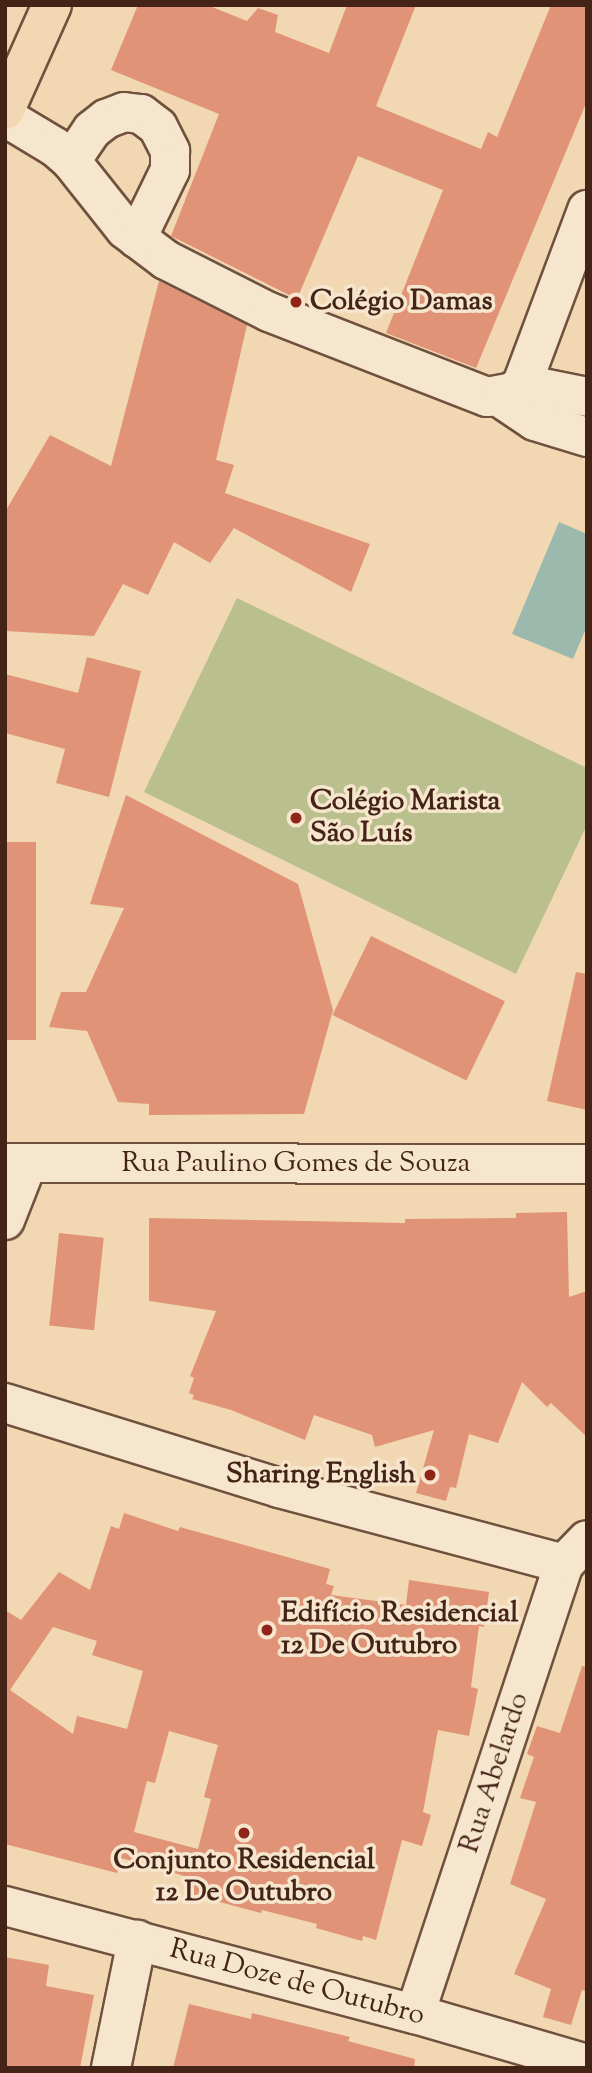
<!DOCTYPE html>
<meta charset="utf-8">
<style>
body{margin:0}
#map{position:relative;width:592px;height:2073px;overflow:hidden;background:#f1d8b2;font-family:"Sorts Mill Goudy",serif}
div>[style]{position:absolute}
[style*='--x']{left:calc(var(--x)*1px);top:calc(var(--y)*1px);width:calc(var(--w)*1px);rotate:calc(var(--a)*1deg)}
.green>*{inset:0;background:#b9bf8d}
.water>*{inset:0;background:#9bbaad}
.building>*{inset:0;background:#e09377;transform-origin:0 0}
.roads{filter:drop-shadow(2px 0 #70513e) drop-shadow(-2px 0 #70513e) drop-shadow(0 2px #70513e) drop-shadow(0 -2px #70513e)}
.minor>*{height:38px;margin:-19px;padding:0 19px;transform-origin:19px;border-radius:19px;background:#f6e6cd}
.major>*{height:38px;margin:-19px;padding:0 19px;transform-origin:19px;border-radius:19px;background:#f1d8b2}
.dots>*{width:19px;height:19px;translate:-50% -50%;box-sizing:border-box;border:4px solid #f6e6cd;border-radius:50%}
span{translate:-50% -50%;white-space:nowrap;text-align:center;line-height:1.15;-webkit-text-stroke:7px #f6e6cd;paint-order:stroke}
.poi-label{font-size:28px;color:#452418;font-weight:700}
.left{translate:0 -50%;text-align:left}
.right{translate:-100% -50%;text-align:right}
.street-label{font-size:28px;color:#452418}
.frame{position:absolute;inset:0;border:7px solid #452418;pointer-events:none}
</style>
<div id="map">
<div class="green">
<i style="clip-path:polygon(237px 598px,587px 768px,587px 825px,516px 974px,144px 792px)"></i>
</div>
<div class="water">
<i style="clip-path:polygon(559px 522px,587px 534px,587px 626px,573px 659px,512px 634px)"></i>
</div>
<div class="building">
<i style="clip-path:polygon(138px 5px,207px 5px,247px 21px,258px 8px,278px 15px,275px 32px,329px 53px,347px 5px,416px 5px,376px 106px,481px 149px,488px 132px,497px 137px,551px 5px,587px 5px,587px 101px,476px 368px,386px 333px,443px 190px,358px 156px,297px 299px,171px 236px,219px 114px,111px 70px)"></i>
<i style="clip-path:polygon(159px 281px,247px 325px,216px 460px,234px 465px,225px 493px,370px 544px,351px 592px,234px 528px,210px 563px,174px 542px,148px 595px,123px 584px,94px 636px,5px 631px,5px 512px,50px 435px,111px 466px)"></i>
<i style="clip-path:polygon(87px 657px,141px 671px,109px 797px,56px 783px,65px 749px,5px 733px,5px 674px,78px 693px)"></i>
<i style="clip-path:polygon(126px 795px,298px 884px,333px 1010px,304px 1114px,149px 1115px,149px 1104px,118px 1102px,87px 1031px,49px 1027px,61px 992px,86px 992px,124px 908px,90px 904px)"></i>
<i style="left:5px;top:842px;width:31px;height:198px"></i>
<i style="left:371px;top:936px;width:149px;height:88px;rotate:26deg"></i>
<i style="clip-path:polygon(576px 972px,587px 974px,587px 1110px,547px 1101px)"></i>
<i style="clip-path:polygon(567px 1212px,569px 1297px,587px 1291px,587px 1437px,551px 1403px,547px 1407px,522px 1382px,498px 1443px,469px 1434px,456px 1488px,450px 1487px,446px 1501px,416px 1493px,434px 1430px,375px 1447px,372px 1435px,314px 1415px,305px 1440px,231px 1410px,192px 1399px,194px 1395px,189px 1393px,194px 1378px,190px 1376px,216px 1311px,149px 1301px,149px 1218px,405px 1223px,405px 1219px,516px 1218px,516px 1213px)"></i>
<i style="left:59px;top:1233px;width:45px;height:93px;rotate:6deg"></i>
<i style="clip-path:polygon(evenodd,124px 1513px,178px 1531px,180px 1527px,330px 1569px,326px 1584px,334px 1586px,331px 1595px,406px 1605px,409px 1580px,489px 1592px,484px 1627px,479px 1626px,471px 1687px,478px 1689px,469px 1736px,438px 1730px,423px 1812px,431px 1815px,422px 1846px,402px 1840px,376px 1940px,363px 1936px,362px 1941px,316px 1928px,317px 1924px,262px 1910px,261px 1913px,190px 1894px,195px 1879px,121px 1858px,117px 1873px,5px 1844px,5px 1610px,21px 1620px,59px 1572px,90px 1590px,111px 1526px,119px 1529px,124px 1513px,53px 1627px,97px 1641px,92px 1655px,143px 1671px,127px 1729px,77px 1716px,73px 1734px,10px 1690px,53px 1627px,124px 1513px,169px 1731px,218px 1745px,204px 1797px,211px 1799px,198px 1849px,134px 1832px,147px 1781px,155px 1783px,169px 1731px)"></i>
<i style="clip-path:polygon(582px 1666px,587px 1667px,587px 1992px,582px 1990px,571px 2025px,543px 2017px,551px 1989px,514px 1974px,546px 1899px,510px 1884px,536px 1802px,520px 1798px,534px 1757px,527px 1754px,537px 1726px,560px 1733px)"></i>
<i style="clip-path:polygon(5px 1957px,49px 1965px,46px 1986px,94px 1995px,80px 2068px,5px 2068px)"></i>
<i style="clip-path:polygon(189px 2004px,251px 2019px,252px 2013px,350px 2037px,348px 2041px,415px 2059px,414px 2068px,173px 2068px)"></i>
</div>
<div class="roads">
<div class="minor">
<i style="--x:5;--y:117;--w:58;--a:31"></i>
<i style="--x:55;--y:147;--w:21;--a:41"></i>
<i style="--x:71;--y:161;--w:87;--a:51.5"></i>
<i style="--x:125;--y:229;--w:51;--a:37.1"></i>
<i style="--x:166;--y:260;--w:115;--a:26.8"></i>
<i style="--x:269;--y:312;--w:234;--a:21.3"></i>
<i style="--x:487;--y:397;--w:26;--a:-11"></i>
<i style="--x:513;--y:392;--w:12;--a:-42"></i>
<i style="--x:522;--y:384;--w:186;--a:-69.5"></i>
<i style="--x:71;--y:161;--w:37;--a:-56"></i>
<i style="--x:92;--y:130;--w:18;--a:-38"></i>
<i style="--x:106;--y:119;--w:19;--a:-21"></i>
<i style="--x:124;--y:112;--w:17;--a:7"></i>
<i style="--x:141;--y:114;--w:21;--a:37"></i>
<i style="--x:158;--y:127;--w:27;--a:63"></i>
<i style="--x:170;--y:151;--w:19;--a:90"></i>
<i style="--x:170;--y:170;--w:76;--a:115.9"></i>
<i style="--x:522;--y:384;--w:66;--a:11.3"></i>
<i style="--x:499;--y:397;--w:43;--a:33.7"></i>
<i style="--x:535;--y:421;--w:54;--a:17.1"></i>
<i style="--x:5;--y:1163;--w:582;--a:0.1"></i>
<i style="--x:5;--y:1220;--w:60;--a:-68.6"></i>
<i style="--x:5;--y:1403;--w:287;--a:17.2"></i>
<i style="--x:279;--y:1488;--w:295;--a:14.9"></i>
<i style="--x:5;--y:1906;--w:424;--a:14.8"></i>
<i style="--x:415;--y:2014;--w:179;--a:16.2"></i>
<i style="--x:415;--y:2014;--w:474;--a:-71.7"></i>
<i style="--x:564;--y:1564;--w:33;--a:-46"></i>
<i style="--x:111;--y:2068;--w:131;--a:-78.5"></i>
</div>
<div class="major">
<i style="--x:5;--y:110;--w:115;--a:-65.9"></i>
</div>
</div>
<div class="dots">
<i style="left:296px;top:302px;background:#8f2418"></i>
<i style="left:296px;top:818px;background:#8f2418"></i>
<i style="left:430px;top:1475px;background:#8f2418"></i>
<i style="left:267px;top:1630px;background:#8f2418"></i>
<i style="left:244px;top:1833px;background:#8f2418"></i>
</div>
<div class="poi-label">
<span class="left" style="left:310px;top:302px">Colégio Damas</span>
<span class="left" style="left:310px;top:818px">Colégio Marista<br>São Luís</span>
<span class="right" style="left:416px;top:1475px">Sharing English</span>
<span class="left" style="left:281px;top:1630px">Edifício Residencial<br>12 De Outubro</span>
<span style="left:244px;top:1877px">Conjunto Residencial<br>12 De Outubro</span>
</div>
<div class="street-label">
<span style="left:296px;top:1164px">Rua Paulino Gomes de Souza</span>
<span style="left:495px;top:1773px;rotate:-72deg">Rua Abelardo</span>
<span style="left:297px;top:1983px;rotate:15deg">Rua Doze de Outubro</span>
</div>
<div class="frame"></div>
</div>
